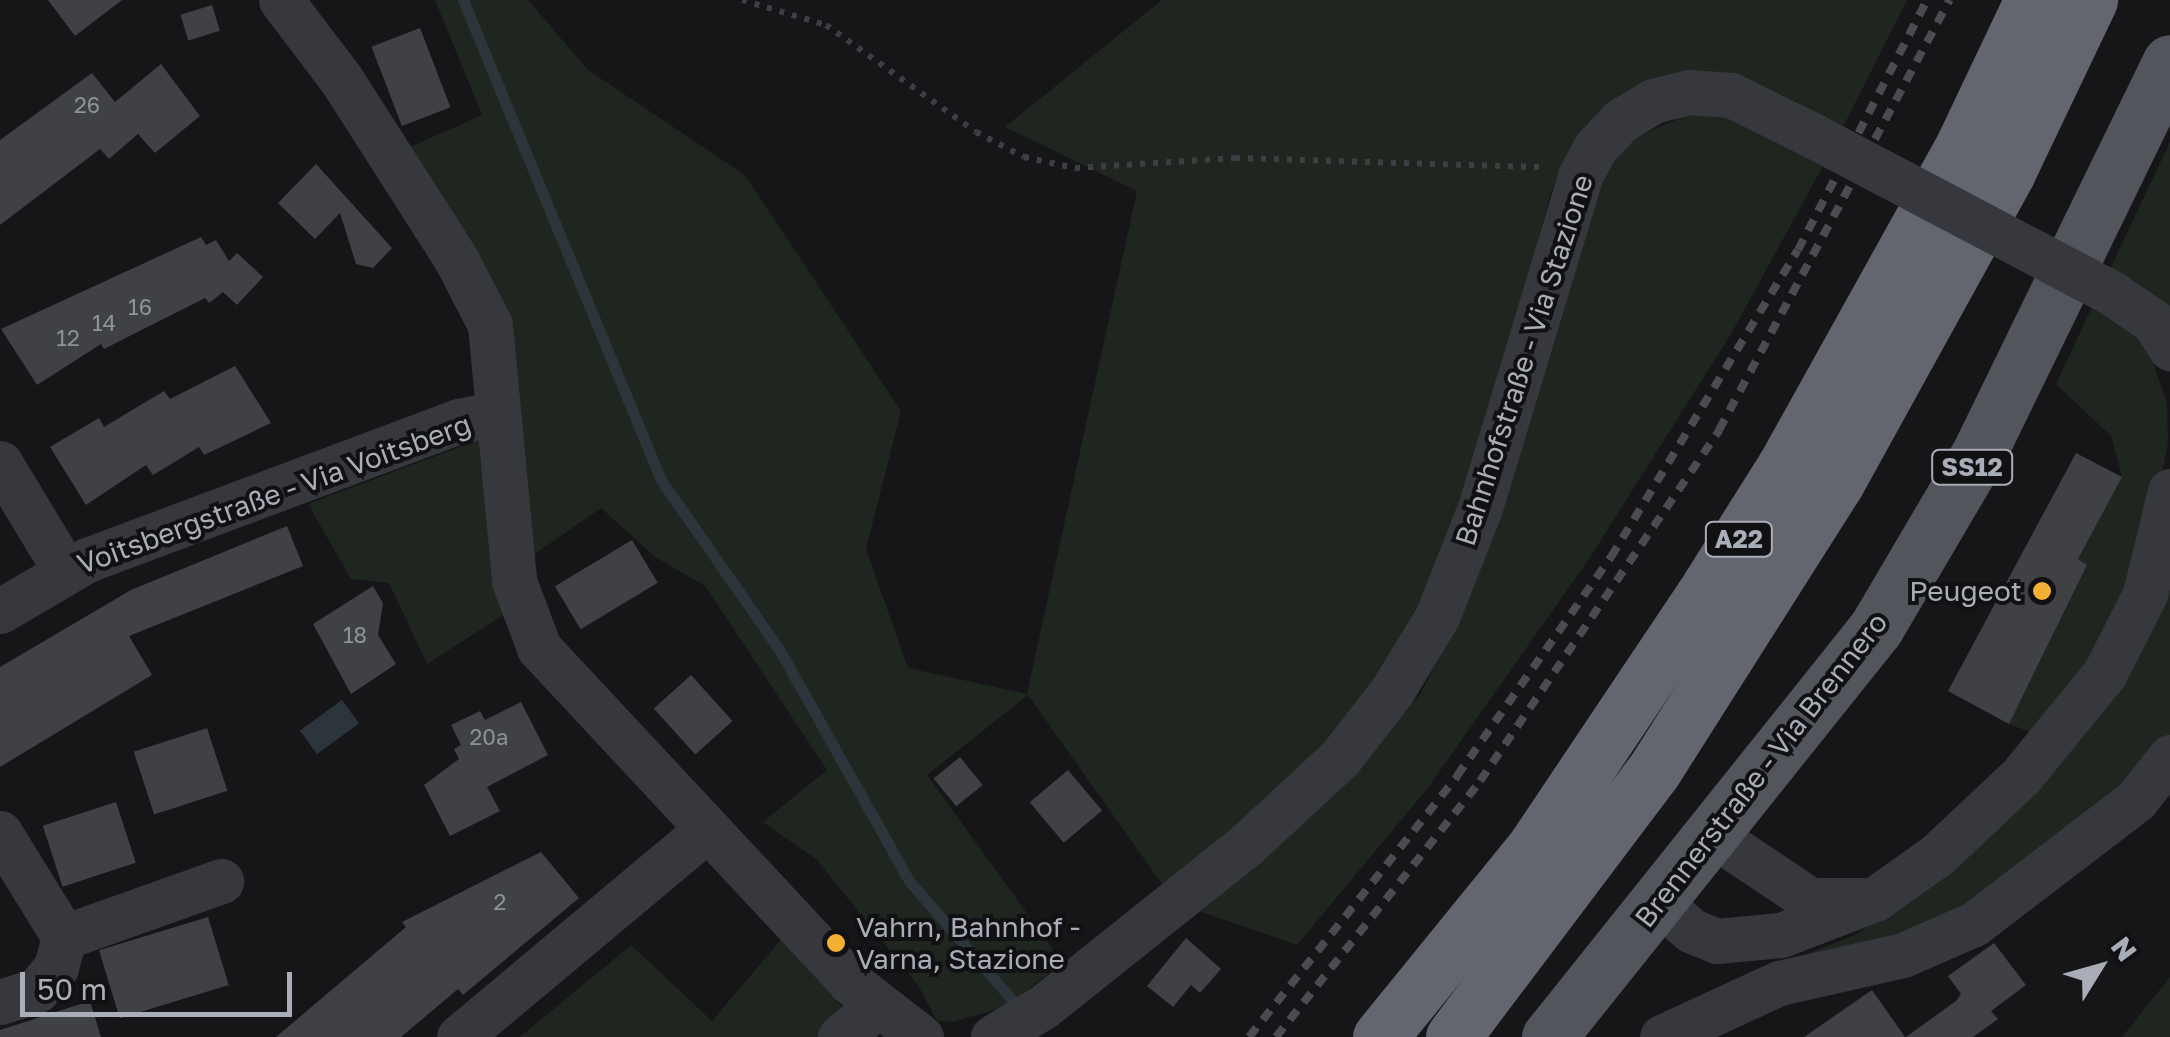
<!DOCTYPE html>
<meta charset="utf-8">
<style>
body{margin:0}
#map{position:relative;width:2170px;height:1037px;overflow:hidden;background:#161618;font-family:"Golos Text",sans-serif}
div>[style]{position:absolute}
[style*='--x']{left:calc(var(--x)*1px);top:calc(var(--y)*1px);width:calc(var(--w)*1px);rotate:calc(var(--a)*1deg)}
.green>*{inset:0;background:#1e261f}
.water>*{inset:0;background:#2c353c;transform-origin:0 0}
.stream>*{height:11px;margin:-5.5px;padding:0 5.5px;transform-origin:5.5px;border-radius:5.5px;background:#2c353c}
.building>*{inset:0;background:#404145;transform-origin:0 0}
.path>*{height:6px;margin-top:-3px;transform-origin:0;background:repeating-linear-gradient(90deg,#3d3f44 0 5px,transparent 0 13px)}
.minor>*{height:45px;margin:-22.5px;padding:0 22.5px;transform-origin:22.5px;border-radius:22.5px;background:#37383d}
.major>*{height:55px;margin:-27.5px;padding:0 27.5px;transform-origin:27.5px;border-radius:27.5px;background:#53555c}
.highway>*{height:55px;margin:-27.5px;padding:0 27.5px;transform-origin:27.5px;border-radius:27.5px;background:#63666e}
.rail>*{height:8px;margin-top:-4px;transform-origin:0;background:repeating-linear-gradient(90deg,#4a4c52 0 12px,transparent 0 22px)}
.minor-bridge>*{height:45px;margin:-22.5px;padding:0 22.5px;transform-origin:22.5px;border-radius:22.5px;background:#37383d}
.dots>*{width:28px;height:28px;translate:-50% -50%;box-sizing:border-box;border:5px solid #111113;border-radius:50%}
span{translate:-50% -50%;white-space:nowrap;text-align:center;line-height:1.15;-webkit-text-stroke:8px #111113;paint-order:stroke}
.number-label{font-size:22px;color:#8e929b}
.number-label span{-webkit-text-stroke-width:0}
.shield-label span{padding:2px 8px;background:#111113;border:2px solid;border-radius:8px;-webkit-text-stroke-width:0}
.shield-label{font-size:25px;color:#a8adb8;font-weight:700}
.street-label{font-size:28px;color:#a8adb8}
.poi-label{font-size:28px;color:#a8adb8}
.right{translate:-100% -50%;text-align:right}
.left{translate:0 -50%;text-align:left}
.north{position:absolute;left:2050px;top:917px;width:100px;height:100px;-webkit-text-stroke:8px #111113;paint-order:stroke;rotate:53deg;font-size:28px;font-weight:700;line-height:40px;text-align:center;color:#a8adb8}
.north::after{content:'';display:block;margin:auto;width:35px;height:45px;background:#a8adb8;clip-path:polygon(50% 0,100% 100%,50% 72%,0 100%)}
.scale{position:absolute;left:20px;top:972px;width:272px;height:45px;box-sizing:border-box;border:5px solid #a8adb8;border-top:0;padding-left:12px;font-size:30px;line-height:35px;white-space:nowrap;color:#a8adb8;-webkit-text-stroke:8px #111113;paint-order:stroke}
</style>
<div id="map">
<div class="green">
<i style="clip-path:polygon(435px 0,528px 0,588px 70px,745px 175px,901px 411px,866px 549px,908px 668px,1027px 694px,1137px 191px,1005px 127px,1162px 0,1907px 0,1842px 129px,1714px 78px,1568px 156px,1551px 193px,1479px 458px,1424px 612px,1334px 741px,1164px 887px,1028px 695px,927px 775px,1063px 963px,1005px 1007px,952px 1022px,937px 1021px,918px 985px,816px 859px,763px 822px,827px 770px,705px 586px,655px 557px,601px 508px,526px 560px,516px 607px,427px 664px,389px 583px,351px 579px,308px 504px,471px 443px,500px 421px,408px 148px,482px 115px)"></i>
<i style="clip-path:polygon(1695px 112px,1743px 118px,1823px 166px,1731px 334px,1589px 559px,1427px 789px,1297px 945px,1199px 911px,1376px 747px,1420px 694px,1463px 613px,1494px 532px,1601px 172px,1629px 140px)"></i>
<i style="clip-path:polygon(2170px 142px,2170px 310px,2109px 271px)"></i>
<i style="clip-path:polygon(2092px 307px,2135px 333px,2153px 362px,2167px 403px,2168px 443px,2138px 596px,2046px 738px,2009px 724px,2087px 565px,2078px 559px,2122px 477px,2111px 436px,2056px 384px)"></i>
<i style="clip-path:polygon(2170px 566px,2170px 757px,1974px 924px,1790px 961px,1857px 934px,1965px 851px)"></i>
<i style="clip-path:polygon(785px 935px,847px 1014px,826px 1037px,520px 1037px,631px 945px,712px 1021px)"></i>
<i style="clip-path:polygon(2170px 977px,2170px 1037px,2122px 1037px)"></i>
</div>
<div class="water">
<i style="left:342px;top:700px;width:29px;height:52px;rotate:54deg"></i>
</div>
<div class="stream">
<i style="--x:463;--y:0;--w:519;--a:67.58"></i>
<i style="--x:661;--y:480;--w:206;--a:55.1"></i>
<i style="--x:779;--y:649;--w:267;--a:60.7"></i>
<i style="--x:910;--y:882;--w:168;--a:49.1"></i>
</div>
<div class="building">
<i style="clip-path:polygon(48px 0,122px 0,75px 36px)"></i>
<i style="left:212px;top:5px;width:27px;height:33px;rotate:73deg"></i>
<i style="left:420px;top:28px;width:85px;height:52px;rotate:69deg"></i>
<i style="clip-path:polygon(161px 64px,200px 116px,155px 153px,138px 134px,109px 159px,100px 149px,0 225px,0 140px,92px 73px,115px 102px)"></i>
<i style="clip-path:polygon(316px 164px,392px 248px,373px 268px,356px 264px,340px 213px,315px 239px,278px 203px)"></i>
<i style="clip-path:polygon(201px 237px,206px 245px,216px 240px,229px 261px,237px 253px,263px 277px,237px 305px,223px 292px,209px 303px,205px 298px,104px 349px,101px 344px,37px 385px,1px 329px)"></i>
<i style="clip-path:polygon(235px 366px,271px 423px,204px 455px,199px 447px,153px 475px,146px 465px,86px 505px,50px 447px,99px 418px,104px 427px,164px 391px,170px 399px)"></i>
<i style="clip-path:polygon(2076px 453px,2122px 477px,2078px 559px,2087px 565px,2009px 724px,1948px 691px)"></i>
<i style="clip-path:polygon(287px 526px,303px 566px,129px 636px,152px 675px,0 767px,0 667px,131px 590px)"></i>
<i style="left:632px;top:540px;width:50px;height:90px;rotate:59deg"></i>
<i style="clip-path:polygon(373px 586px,383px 603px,378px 635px,396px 664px,351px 694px,313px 624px)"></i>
<i style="left:691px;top:675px;width:62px;height:50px;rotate:48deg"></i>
<i style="clip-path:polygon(521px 702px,548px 755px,487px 787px,500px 811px,450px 836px,424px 785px,459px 759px,454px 749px,461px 745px,451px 725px,480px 711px,485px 720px)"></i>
<i style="left:207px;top:728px;width:66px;height:77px;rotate:72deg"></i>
<i style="left:960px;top:757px;width:36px;height:34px;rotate:51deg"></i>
<i style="left:1068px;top:770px;width:53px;height:50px;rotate:50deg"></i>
<i style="left:116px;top:802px;width:64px;height:77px;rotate:72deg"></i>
<i style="clip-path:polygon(541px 852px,579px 898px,463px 995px,458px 989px,401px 1037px,276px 1037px,406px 927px,402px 922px)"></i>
<i style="left:208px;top:917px;width:71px;height:114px;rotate:73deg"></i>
<i style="clip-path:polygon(1186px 938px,1221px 969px,1200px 993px,1191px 985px,1173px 1007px,1147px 986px)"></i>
<i style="clip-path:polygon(1994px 943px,2026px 985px,1991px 1011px,1998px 1019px,1973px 1037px,1906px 1037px,1956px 1001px,1961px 994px,1948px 976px)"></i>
<i style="clip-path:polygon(1872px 990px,1905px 1037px,1804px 1037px)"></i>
<i style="clip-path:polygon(90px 1001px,101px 1037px,0 1037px,0 1030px)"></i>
</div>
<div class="path">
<i style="--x:742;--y:0;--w:88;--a:16.6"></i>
<i style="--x:826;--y:25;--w:184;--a:35.5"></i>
<i style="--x:976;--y:132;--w:54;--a:27.5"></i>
<i style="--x:1024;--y:157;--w:52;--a:12.2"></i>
<i style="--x:1075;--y:168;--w:160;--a:-3.6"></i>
<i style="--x:1235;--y:158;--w:310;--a:1.7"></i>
</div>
<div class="minor">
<i style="--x:281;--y:0;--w:99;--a:52.8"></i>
<i style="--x:341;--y:79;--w:214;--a:57.4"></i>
<i style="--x:456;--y:259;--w:74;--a:62.7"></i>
<i style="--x:490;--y:325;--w:257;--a:84.6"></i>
<i style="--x:514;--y:581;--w:72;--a:69.5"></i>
<i style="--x:539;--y:648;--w:456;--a:47"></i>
<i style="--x:850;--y:982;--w:90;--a:37.8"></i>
<i style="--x:2113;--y:294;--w:50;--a:34.3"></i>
<i style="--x:2154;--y:322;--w:31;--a:58"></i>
<i style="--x:0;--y:463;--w:127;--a:58.8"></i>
<i style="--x:0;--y:611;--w:101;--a:-30.4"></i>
<i style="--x:87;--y:560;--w:396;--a:-20.5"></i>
<i style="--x:458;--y:421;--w:41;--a:-11.3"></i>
<i style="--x:0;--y:833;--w:122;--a:58.4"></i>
<i style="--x:64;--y:937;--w:167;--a:-19.6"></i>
<i style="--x:1713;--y:835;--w:117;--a:33.8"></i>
<i style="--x:1810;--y:900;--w:53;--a:0"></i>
<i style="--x:1659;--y:903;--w:43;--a:40.3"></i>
<i style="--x:1692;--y:931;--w:27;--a:22"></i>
<i style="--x:1717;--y:941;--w:64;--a:-5.4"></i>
<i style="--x:1781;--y:935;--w:101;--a:-21"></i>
<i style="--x:1875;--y:899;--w:76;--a:-35.4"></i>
<i style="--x:1937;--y:855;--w:115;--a:-43.2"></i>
<i style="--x:2021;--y:776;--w:133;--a:-50.8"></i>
<i style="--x:2105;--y:673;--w:89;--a:-63.1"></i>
<i style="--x:2145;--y:594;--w:106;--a:-76.4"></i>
<i style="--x:0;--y:1002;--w:39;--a:-18"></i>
<i style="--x:37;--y:990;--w:30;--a:-50"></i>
<i style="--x:56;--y:967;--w:31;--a:-75"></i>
<i style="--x:459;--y:1037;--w:323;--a:-39.9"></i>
<i style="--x:840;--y:1037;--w:47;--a:-39.8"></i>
<i style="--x:993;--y:1037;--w:58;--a:-31"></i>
<i style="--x:1043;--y:1007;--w:260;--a:-38.6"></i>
<i style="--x:1246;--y:845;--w:128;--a:-42.8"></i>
<i style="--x:1340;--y:758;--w:85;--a:-52.2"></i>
<i style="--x:1392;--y:691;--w:87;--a:-58.7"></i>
<i style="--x:1437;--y:617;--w:117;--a:-68.5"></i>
<i style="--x:1480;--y:508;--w:347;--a:-73.2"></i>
<i style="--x:1580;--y:176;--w:32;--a:-62"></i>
<i style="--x:1595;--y:148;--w:37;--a:-47"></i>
<i style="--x:1620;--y:121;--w:39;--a:-31"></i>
<i style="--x:1653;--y:101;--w:38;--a:-14"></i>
<i style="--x:1690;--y:92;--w:41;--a:4.2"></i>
<i style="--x:1731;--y:95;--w:88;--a:26.3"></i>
<i style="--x:1662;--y:1037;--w:129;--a:-24.8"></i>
<i style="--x:1779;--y:983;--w:127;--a:-12.7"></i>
<i style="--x:1903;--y:955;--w:77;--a:-23.6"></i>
<i style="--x:1974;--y:924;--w:204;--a:-37.4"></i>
<i style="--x:2136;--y:800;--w:55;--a:-51.7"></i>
</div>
<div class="major">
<i style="--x:1549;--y:1037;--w:524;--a:-51.36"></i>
<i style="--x:1876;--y:628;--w:201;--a:-59.5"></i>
<i style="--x:1978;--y:455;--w:437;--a:-64"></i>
</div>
<div class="highway">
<i style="--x:1380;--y:1037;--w:246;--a:-50.9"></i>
<i style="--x:1535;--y:846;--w:300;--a:-56.2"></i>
<i style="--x:1702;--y:597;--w:154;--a:-57.8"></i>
<i style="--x:1784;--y:467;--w:368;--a:-60.9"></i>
<i style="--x:1963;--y:145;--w:161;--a:-64.6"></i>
<i style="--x:1453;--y:1037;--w:332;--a:-53"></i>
<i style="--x:1653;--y:772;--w:341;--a:-57.6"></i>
<i style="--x:1836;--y:484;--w:356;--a:-61.1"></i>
<i style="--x:2008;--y:172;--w:191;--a:-64.5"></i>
</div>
<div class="rail">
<i style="--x:1249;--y:1037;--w:334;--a:-51.4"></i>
<i style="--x:1457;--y:776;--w:268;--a:-54.9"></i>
<i style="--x:1611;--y:557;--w:359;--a:-58.7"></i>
<i style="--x:1798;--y:250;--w:281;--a:-62.7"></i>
<i style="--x:1276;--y:1037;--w:327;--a:-51.4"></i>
<i style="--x:1480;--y:781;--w:425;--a:-55.7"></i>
<i style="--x:1719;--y:430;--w:488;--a:-61.8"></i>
</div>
<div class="minor-bridge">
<i style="--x:1810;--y:134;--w:343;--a:27.8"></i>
</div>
<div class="dots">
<i style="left:2042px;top:591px;background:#f2b134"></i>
<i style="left:836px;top:943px;background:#f2b134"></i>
</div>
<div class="number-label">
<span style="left:87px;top:105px">26</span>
<span style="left:140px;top:307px">16</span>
<span style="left:104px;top:323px">14</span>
<span style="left:68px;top:338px">12</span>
<span style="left:355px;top:635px">18</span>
<span style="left:489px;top:737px">20a</span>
<span style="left:500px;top:902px">2</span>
</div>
<div class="shield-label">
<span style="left:1972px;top:467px">SS12</span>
<span style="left:1739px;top:539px">A22</span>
</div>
<div class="street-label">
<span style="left:1524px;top:360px;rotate:-72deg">Bahnhofstraße - Via Stazione</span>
<span style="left:274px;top:494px;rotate:-20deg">Voitsbergstraße - Via Voitsberg</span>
<span style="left:1761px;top:770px;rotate:-52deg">Brennerstraße - Via Brennero</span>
</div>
<div class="poi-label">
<span class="right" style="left:2022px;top:591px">Peugeot</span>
<span class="left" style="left:856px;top:943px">Vahrn, Bahnhof -<br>Varna, Stazione</span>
</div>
<div class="north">N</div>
<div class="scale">50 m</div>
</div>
